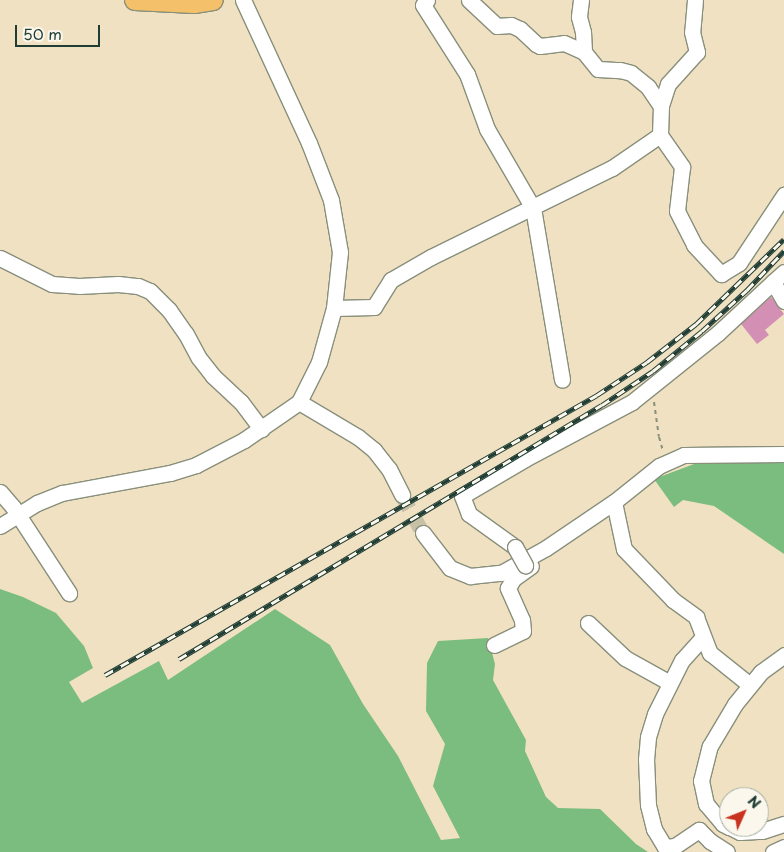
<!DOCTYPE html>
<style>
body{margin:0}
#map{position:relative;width:784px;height:852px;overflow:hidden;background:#f0e1c2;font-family:"Playpen Sans",sans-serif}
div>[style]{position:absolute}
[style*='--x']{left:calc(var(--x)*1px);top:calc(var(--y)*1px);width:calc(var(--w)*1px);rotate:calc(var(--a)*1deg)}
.forest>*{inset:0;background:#7bbd7f}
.building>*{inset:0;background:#d48fb4}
.minor-tunnel>*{height:15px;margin-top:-7.5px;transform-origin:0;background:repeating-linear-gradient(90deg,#c6c0a6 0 15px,transparent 0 23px)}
.path>*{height:2px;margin-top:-1px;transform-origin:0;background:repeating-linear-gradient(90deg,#888f7b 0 4px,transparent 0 8px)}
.roads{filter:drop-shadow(1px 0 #888f7b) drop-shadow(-1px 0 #888f7b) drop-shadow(0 1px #888f7b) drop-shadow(0 -1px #888f7b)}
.minor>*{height:15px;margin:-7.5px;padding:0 7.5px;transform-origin:7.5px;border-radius:7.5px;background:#fff}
.major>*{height:20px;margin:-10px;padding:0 10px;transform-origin:10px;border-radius:10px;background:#f4c16a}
.rail>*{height:5px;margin-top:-2.5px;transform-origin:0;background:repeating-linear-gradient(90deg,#fbf7ec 0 9px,#1f3d34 0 18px);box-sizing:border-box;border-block:1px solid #1f3d34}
.bridges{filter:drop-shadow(1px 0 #888f7b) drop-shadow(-1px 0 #888f7b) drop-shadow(0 1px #888f7b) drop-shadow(0 -1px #888f7b)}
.minor-bridge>*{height:15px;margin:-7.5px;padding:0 7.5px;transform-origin:7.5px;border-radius:7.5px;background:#fff}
span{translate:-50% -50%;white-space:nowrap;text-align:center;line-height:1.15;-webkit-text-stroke:4px #fbf7ec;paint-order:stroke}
.north{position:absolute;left:719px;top:787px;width:50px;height:50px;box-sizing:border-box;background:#fbf7ec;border:1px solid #a3ada2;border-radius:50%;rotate:46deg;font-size:14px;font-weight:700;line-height:20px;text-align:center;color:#1f3d34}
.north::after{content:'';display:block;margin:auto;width:18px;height:22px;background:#c8321e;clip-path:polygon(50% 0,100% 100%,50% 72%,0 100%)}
.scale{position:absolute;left:15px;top:25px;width:85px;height:22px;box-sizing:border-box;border:2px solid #1f3d34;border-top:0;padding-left:6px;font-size:15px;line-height:18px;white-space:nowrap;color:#1f3d34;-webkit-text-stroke:4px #fbf7ec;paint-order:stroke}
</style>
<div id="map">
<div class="forest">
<i style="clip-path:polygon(784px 460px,784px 554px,714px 506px,683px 500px,674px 507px,654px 479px,694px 464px)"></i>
<i style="clip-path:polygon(0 589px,23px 597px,56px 613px,84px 646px,93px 668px,69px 682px,82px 703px,159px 661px,168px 680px,275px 609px,330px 645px,363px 704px,398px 756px,441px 840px,460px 838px,433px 786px,445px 744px,426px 711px,427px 663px,438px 641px,488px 638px,495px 664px,493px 680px,526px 740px,525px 751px,546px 797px,558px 808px,600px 809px,636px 844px,648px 852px,0 852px)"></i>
</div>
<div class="building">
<i style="clip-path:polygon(771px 297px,784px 314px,765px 330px,769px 335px,757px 344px,741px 324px)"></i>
</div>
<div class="minor-tunnel">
<i style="--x:402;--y:495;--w:43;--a:61.1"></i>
</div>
<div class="path">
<i style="--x:654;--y:402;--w:35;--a:82"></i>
<i style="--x:659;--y:437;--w:15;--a:74"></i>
</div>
<div class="roads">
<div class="minor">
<i style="--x:243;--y:0;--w:157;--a:65.2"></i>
<i style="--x:309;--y:143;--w:61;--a:68.9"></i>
<i style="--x:331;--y:200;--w:53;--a:80.2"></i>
<i style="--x:340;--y:252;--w:56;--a:96.1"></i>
<i style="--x:334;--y:308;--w:56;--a:105.5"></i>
<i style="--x:319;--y:362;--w:45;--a:116.6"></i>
<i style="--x:427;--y:0;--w:6;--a:129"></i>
<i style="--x:423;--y:5;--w:82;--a:57.5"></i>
<i style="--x:467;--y:74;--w:59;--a:70"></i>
<i style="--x:487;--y:129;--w:91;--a:59.8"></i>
<i style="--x:533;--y:208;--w:174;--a:80.4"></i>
<i style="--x:469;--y:0;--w:38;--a:43"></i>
<i style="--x:497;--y:26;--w:14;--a:-4"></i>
<i style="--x:511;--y:25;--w:10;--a:24"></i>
<i style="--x:520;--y:29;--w:22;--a:43"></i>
<i style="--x:536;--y:44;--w:4;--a:27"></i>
<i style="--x:540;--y:46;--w:24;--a:-7"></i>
<i style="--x:564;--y:43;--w:22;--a:24"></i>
<i style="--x:584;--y:52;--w:22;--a:51"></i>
<i style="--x:598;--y:69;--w:22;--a:3"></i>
<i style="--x:620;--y:70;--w:11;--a:15"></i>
<i style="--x:631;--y:73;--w:22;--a:39"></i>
<i style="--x:648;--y:87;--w:23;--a:56"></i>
<i style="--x:581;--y:0;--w:17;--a:97"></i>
<i style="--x:579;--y:17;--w:16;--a:75"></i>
<i style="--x:583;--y:32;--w:20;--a:87"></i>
<i style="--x:695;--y:0;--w:32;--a:95"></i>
<i style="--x:692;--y:32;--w:21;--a:76"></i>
<i style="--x:697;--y:52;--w:43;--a:132.2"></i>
<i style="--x:668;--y:84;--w:23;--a:108"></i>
<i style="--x:661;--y:106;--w:29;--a:92"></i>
<i style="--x:660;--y:135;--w:39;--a:55"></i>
<i style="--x:682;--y:167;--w:44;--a:96.5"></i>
<i style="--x:677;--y:211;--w:38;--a:63"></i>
<i style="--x:694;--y:245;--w:40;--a:47"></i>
<i style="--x:721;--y:274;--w:21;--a:-31"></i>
<i style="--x:739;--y:263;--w:82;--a:-56.5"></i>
<i style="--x:0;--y:258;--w:58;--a:26.6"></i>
<i style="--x:52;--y:284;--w:27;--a:4"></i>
<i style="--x:79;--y:286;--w:39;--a:-3"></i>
<i style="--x:118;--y:284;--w:20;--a:6"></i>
<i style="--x:138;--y:286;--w:13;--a:23"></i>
<i style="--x:150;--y:291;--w:27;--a:45"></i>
<i style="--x:169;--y:310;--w:29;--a:55"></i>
<i style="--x:186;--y:334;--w:27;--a:62"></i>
<i style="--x:199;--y:358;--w:23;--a:52"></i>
<i style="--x:213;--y:376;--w:38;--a:43"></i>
<i style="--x:241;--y:402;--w:34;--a:53"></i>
<i style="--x:784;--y:272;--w:15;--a:138"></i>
<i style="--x:773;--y:282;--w:22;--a:60"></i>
<i style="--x:334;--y:308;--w:40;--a:-1.4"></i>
<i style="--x:374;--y:307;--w:32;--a:-58"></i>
<i style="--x:391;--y:280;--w:46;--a:-29.9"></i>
<i style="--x:431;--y:257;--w:202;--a:-26.2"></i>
<i style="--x:612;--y:168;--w:58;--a:-34.5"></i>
<i style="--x:0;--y:492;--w:20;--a:49"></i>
<i style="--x:13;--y:507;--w:103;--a:56.9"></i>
<i style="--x:614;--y:502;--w:48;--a:78"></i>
<i style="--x:624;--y:549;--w:71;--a:46.1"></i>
<i style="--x:673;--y:600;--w:29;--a:36"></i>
<i style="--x:696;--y:617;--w:39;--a:69"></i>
<i style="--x:710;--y:653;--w:51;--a:38.7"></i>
<i style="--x:0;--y:526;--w:44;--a:-31.9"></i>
<i style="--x:37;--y:503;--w:27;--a:-22"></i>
<i style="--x:62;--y:493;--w:110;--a:-10.5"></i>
<i style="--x:170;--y:473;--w:27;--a:-17"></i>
<i style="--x:196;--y:465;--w:54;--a:-27.5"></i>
<i style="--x:244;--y:440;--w:67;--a:-34.6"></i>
<i style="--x:299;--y:402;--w:69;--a:30.7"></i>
<i style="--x:358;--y:437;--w:21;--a:39"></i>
<i style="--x:374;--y:450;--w:24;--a:52"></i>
<i style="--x:389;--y:469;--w:29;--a:63"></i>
<i style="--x:423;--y:533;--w:44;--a:52.4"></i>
<i style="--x:450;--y:568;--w:22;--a:22"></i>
<i style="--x:470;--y:576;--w:31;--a:-6"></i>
<i style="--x:501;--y:573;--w:51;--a:-29.1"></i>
<i style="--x:546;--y:548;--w:82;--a:-34.1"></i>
<i style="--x:614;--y:502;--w:58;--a:-38.7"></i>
<i style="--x:659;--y:466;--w:27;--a:-24"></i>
<i style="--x:684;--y:455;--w:100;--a:-0.6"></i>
<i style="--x:515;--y:547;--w:57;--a:-144.3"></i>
<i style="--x:469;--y:514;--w:19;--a:-111"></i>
<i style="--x:462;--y:496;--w:73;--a:-30.4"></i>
<i style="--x:525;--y:459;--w:121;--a:-28"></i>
<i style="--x:632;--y:402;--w:110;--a:-38.7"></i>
<i style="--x:718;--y:333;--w:75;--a:-42.8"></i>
<i style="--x:588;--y:623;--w:51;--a:43.4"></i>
<i style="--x:625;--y:658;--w:51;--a:29.1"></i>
<i style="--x:703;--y:637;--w:31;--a:132"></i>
<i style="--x:682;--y:660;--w:60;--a:116.6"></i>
<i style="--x:655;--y:714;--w:24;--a:107"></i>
<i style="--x:648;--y:737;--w:22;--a:95"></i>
<i style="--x:646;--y:759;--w:46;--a:87.5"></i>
<i style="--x:648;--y:805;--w:25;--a:76"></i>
<i style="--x:654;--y:829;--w:21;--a:59"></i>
<i style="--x:665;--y:847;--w:10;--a:-6"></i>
<i style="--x:675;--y:846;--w:29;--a:-34"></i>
<i style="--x:699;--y:830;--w:16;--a:45"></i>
<i style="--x:710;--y:841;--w:20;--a:33"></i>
<i style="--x:494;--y:645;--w:32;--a:-26"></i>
<i style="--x:523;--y:631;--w:11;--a:-95"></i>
<i style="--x:522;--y:620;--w:35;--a:-114"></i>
<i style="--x:508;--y:588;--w:10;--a:-61"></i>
<i style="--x:513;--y:579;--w:22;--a:-36"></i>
<i style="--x:729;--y:827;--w:7;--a:-153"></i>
<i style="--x:723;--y:824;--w:26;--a:-130"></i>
<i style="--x:706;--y:804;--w:24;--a:-102"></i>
<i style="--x:701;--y:781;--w:36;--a:-76"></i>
<i style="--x:710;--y:746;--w:49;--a:-59.2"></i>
<i style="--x:735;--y:704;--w:41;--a:-50.9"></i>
<i style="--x:761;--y:672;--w:29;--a:-36"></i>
<i style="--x:730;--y:827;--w:11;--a:27"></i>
<i style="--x:740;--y:832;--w:22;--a:-3"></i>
<i style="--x:762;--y:831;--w:23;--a:-18"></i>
<i style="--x:773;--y:852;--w:12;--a:-24"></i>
</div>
<div class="major">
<i style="--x:135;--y:0;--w:59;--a:2.9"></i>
<i style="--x:194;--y:3;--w:19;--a:-9"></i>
</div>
</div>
<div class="rail">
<i style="--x:179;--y:659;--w:493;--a:-31"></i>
<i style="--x:602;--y:405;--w:61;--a:-33.7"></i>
<i style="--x:653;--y:371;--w:63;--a:-39.2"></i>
<i style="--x:702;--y:331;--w:61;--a:-42.3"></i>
<i style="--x:747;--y:290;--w:54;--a:-46.5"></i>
<i style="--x:105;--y:675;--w:566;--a:-29.64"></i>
<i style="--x:597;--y:395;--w:60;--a:-33.4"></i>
<i style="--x:647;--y:362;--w:62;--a:-37.8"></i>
<i style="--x:696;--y:324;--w:122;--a:-44"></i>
</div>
<div class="bridges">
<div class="minor-bridge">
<i style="--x:515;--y:547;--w:21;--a:61"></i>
</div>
</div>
<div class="north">N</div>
<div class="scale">50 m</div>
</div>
